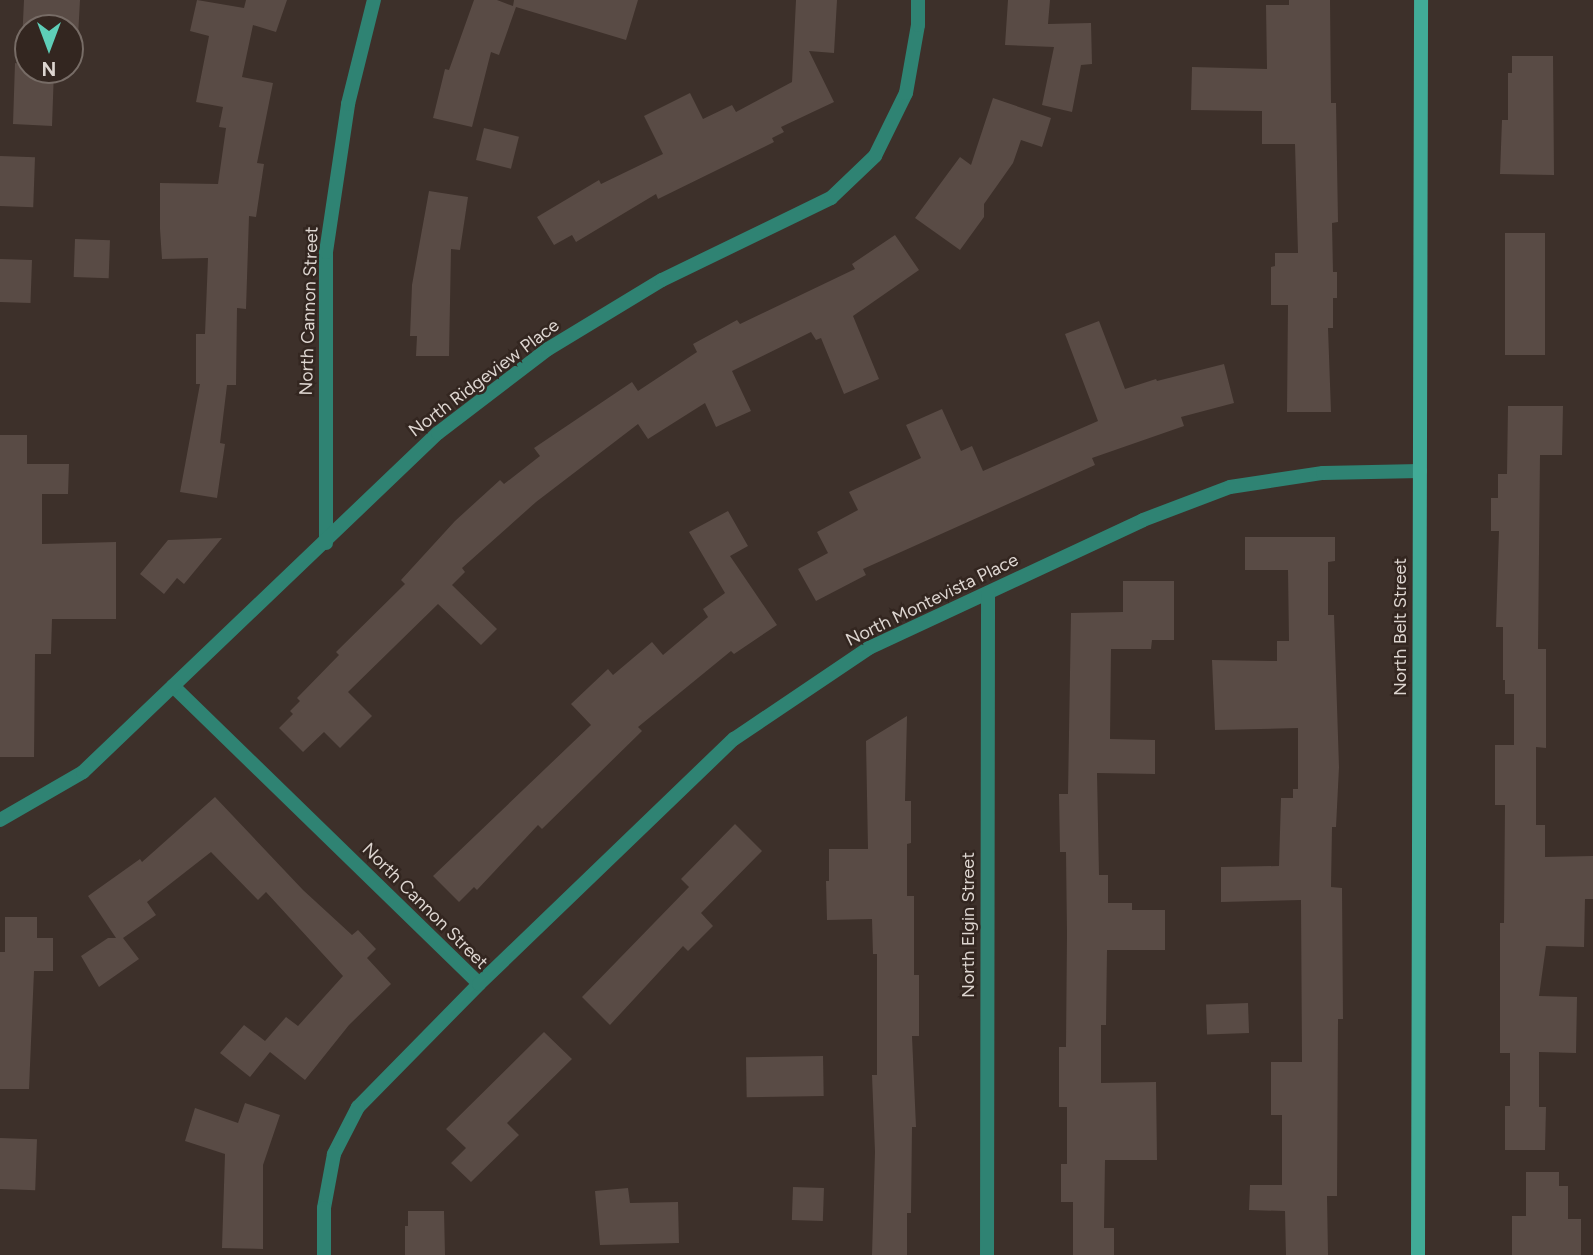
<!DOCTYPE html>
<style>
body{margin:0}
#map{position:relative;width:1593px;height:1255px;overflow:hidden;background:#3d302a;font-family:Figtree,sans-serif}
div>[style]{position:absolute}
[style*='--x']{left:calc(var(--x)*1px);top:calc(var(--y)*1px);width:calc(var(--w)*1px);rotate:calc(var(--a)*1deg)}
.building>*{inset:0;background:#594b45;transform-origin:0 0}
.street>*{height:14px;margin:-7px;padding:0 7px;transform-origin:7px;border-radius:7px;background:#2f8373}
.secondary>*{height:14px;margin:-7px;padding:0 7px;transform-origin:7px;border-radius:7px;background:#41ab97}
span{translate:-50% -50%;white-space:nowrap;text-align:center;line-height:1.15;-webkit-text-stroke:5px #332620;paint-order:stroke}
.street-label{font-size:18px;color:#ddd5d0}
.north{position:absolute;left:14px;top:14px;width:70px;height:70px;box-sizing:border-box;background:#332620;border:2px solid #776c66;border-radius:50%;rotate:180deg;font-size:19px;font-weight:700;line-height:28px;text-align:center;color:#ddd5d0}
.north::after{content:'';display:block;margin:auto;width:24px;height:32px;background:#5eceb8;clip-path:polygon(50% 0,100% 100%,50% 72%,0 100%)}
</style>
<div id="map">
<div class="building">
<i style="clip-path:polygon(24px 0,80px 0,78px 37px,70px 37px,70px 28px,28px 28px,28px 70px,54px 70px,52px 126px,13px 124px,15px 63px,21px 64px)"></i>
<i style="clip-path:polygon(197px 0,244px 8px,246px 0,287px 0,276px 32px,253px 25px,242px 77px,273px 83px,257px 163px,264px 164px,256px 217px,249px 216px,246px 309px,237px 308px,236px 385px,227px 385px,220px 443px,225px 444px,217px 498px,180px 492px,200px 384px,196px 384px,196px 334px,205px 334px,208px 258px,162px 259px,160px 229px,160px 183px,218px 184px,226px 128px,219px 127px,223px 107px,196px 102px,209px 36px,190px 31px)"></i>
<i style="clip-path:polygon(474px 0,497px 0,513px 6px,514px 0,638px 0,626px 40px,516px 7px,499px 55px,491px 52px,472px 127px,433px 118px,445px 69px,449px 70px)"></i>
<i style="clip-path:polygon(796px 0,837px 0,834px 53px,809px 51px,834px 102px,781px 127px,784px 132px,772px 138px,774px 142px,658px 199px,656px 194px,576px 242px,572px 235px,554px 245px,537px 217px,599px 180px,601px 184px,663px 154px,644px 116px,690px 93px,703px 119px,732px 105px,736px 112px,792px 82px)"></i>
<i style="clip-path:polygon(1008px 0,1050px 0,1048px 24px,1091px 23px,1092px 64px,1081px 65px,1072px 112px,1042px 105px,1054px 47px,1005px 45px)"></i>
<i style="clip-path:polygon(1289px 0,1330px 0,1331px 103px,1336px 103px,1338px 222px,1332px 223px,1333px 272px,1337px 272px,1337px 298px,1333px 298px,1333px 328px,1328px 328px,1331px 412px,1287px 412px,1288px 305px,1271px 305px,1271px 267px,1275px 266px,1275px 253px,1298px 253px,1295px 144px,1262px 144px,1262px 111px,1191px 110px,1192px 67px,1267px 69px,1266px 5px,1289px 5px)"></i>
<i style="clip-path:polygon(1512px 56px,1553px 56px,1554px 175px,1500px 174px,1502px 120px,1508px 120px,1508px 73px,1512px 73px)"></i>
<i style="clip-path:polygon(993px 98px,1051px 118px,1042px 147px,1021px 140px,1013px 163px,984px 204px,984px 217px,960px 250px,915px 218px,960px 157px,971px 165px)"></i>
<i style="left:484px;top:128px;width:36px;height:33px;rotate:14deg"></i>
<i style="left:0;top:156px;width:35px;height:50px;rotate:2deg"></i>
<i style="clip-path:polygon(429px 191px,468px 197px,460px 250px,451px 249px,449px 356px,416px 356px,417px 336px,410px 336px,412px 285px)"></i>
<i style="left:1505px;top:233px;width:40px;height:122px"></i>
<i style="clip-path:polygon(895px 235px,919px 270px,853px 316px,879px 379px,844px 394px,821px 338px,816px 340px,811px 332px,732px 371px,751px 411px,716px 427px,705px 403px,648px 439px,638px 424px,536px 502px,462px 568px,465px 572px,452px 585px,497px 629px,481px 645px,438px 604px,348px 692px,372px 716px,340px 748px,324px 732px,303px 752px,279px 728px,293px 714px,290px 711px,300px 701px,297px 698px,339px 655px,336px 652px,405px 584px,401px 580px,455px 521px,500px 480px,504px 484px,540px 456px,534px 448px,632px 382px,638px 391px,697px 352px,693px 344px,737px 320px,740px 324px,855px 269px,852px 264px)"></i>
<i style="left:75px;top:239px;width:35px;height:38px;rotate:2deg"></i>
<i style="left:0;top:259px;width:32px;height:43px;rotate:2deg"></i>
<i style="clip-path:polygon(1099px 321px,1125px 389px,1156px 379px,1157px 381px,1224px 364px,1234px 403px,1181px 417px,1184px 426px,1092px 458px,1095px 465px,863px 569px,866px 575px,816px 601px,798px 569px,828px 553px,817px 532px,858px 510px,849px 492px,921px 458px,906px 425px,942px 409px,961px 451px,972px 446px,983px 471px,1098px 421px,1065px 334px)"></i>
<i style="clip-path:polygon(1508px 406px,1563px 406px,1562px 455px,1540px 455px,1538px 649px,1546px 649px,1546px 748px,1536px 747px,1536px 825px,1545px 825px,1545px 857px,1593px 856px,1593px 899px,1585px 899px,1584px 947px,1546px 946px,1539px 996px,1577px 997px,1576px 1053px,1539px 1052px,1539px 1107px,1546px 1107px,1545px 1150px,1505px 1150px,1505px 1106px,1510px 1106px,1510px 1053px,1500px 1053px,1500px 923px,1504px 923px,1505px 805px,1495px 805px,1495px 745px,1514px 745px,1514px 694px,1505px 694px,1505px 680px,1503px 680px,1503px 627px,1496px 627px,1499px 531px,1491px 531px,1491px 498px,1498px 498px,1498px 474px,1507px 474px)"></i>
<i style="clip-path:polygon(0 435px,27px 435px,27px 464px,69px 464px,68px 494px,42px 494px,42px 544px,116px 542px,116px 619px,52px 619px,51px 654px,35px 654px,34px 757px,0 757px)"></i>
<i style="clip-path:polygon(728px 511px,748px 546px,730px 556px,777px 625px,734px 654px,731px 651px,638px 727px,642px 731px,542px 829px,538px 825px,477px 890px,474px 887px,459px 902px,433px 876px,591px 725px,571px 704px,608px 669px,613px 675px,652px 642px,663px 655px,708px 617px,703px 609px,725px 593px,689px 532px)"></i>
<i style="clip-path:polygon(1245px 537px,1335px 537px,1335px 561px,1328px 562px,1328px 615px,1334px 615px,1339px 767px,1336px 827px,1332px 827px,1331px 887px,1342px 888px,1343px 1019px,1338px 1019px,1337px 1196px,1327px 1196px,1328px 1255px,1286px 1255px,1285px 1211px,1249px 1210px,1250px 1185px,1282px 1185px,1282px 1115px,1271px 1115px,1271px 1062px,1302px 1062px,1301px 900px,1221px 902px,1221px 867px,1279px 866px,1281px 798px,1293px 798px,1293px 789px,1298px 789px,1298px 728px,1215px 730px,1212px 660px,1277px 661px,1277px 641px,1289px 641px,1288px 570px,1245px 570px)"></i>
<i style="clip-path:polygon(222px 538px,184px 584px,177px 578px,164px 594px,140px 574px,168px 540px)"></i>
<i style="clip-path:polygon(1123px 581px,1174px 581px,1174px 640px,1152px 640px,1151px 649px,1111px 649px,1110px 739px,1155px 740px,1155px 774px,1097px 773px,1099px 875px,1108px 875px,1108px 903px,1132px 903px,1132px 910px,1165px 910px,1165px 950px,1107px 950px,1106px 1025px,1101px 1025px,1101px 1083px,1156px 1082px,1157px 1160px,1105px 1160px,1104px 1228px,1114px 1228px,1114px 1255px,1073px 1255px,1073px 1202px,1061px 1202px,1061px 1164px,1067px 1164px,1067px 1107px,1059px 1107px,1059px 1047px,1066px 1047px,1067px 934px,1066px 852px,1060px 852px,1059px 794px,1068px 794px,1071px 613px,1123px 612px)"></i>
<i style="clip-path:polygon(907px 716px,905px 801px,911px 801px,911px 843px,907px 844px,907px 896px,914px 896px,914px 975px,919px 975px,919px 1036px,912px 1036px,916px 1127px,912px 1127px,911px 1213px,907px 1213px,907px 1255px,872px 1255px,875px 1152px,872px 1075px,877px 1075px,877px 954px,873px 954px,872px 919px,827px 920px,826px 881px,829px 881px,829px 849px,868px 849px,866px 741px)"></i>
<i style="clip-path:polygon(215px 797px,303px 890px,352px 935px,358px 930px,376px 949px,367px 958px,391px 984px,349px 1025px,305px 1080px,270px 1052px,250px 1077px,220px 1053px,244px 1025px,265px 1041px,286px 1017px,298px 1026px,343px 976px,266px 892px,258px 900px,211px 852px,147px 902px,156px 915px,123px 938px,139px 959px,99px 987px,81px 956px,108px 938px,116px 938px,88px 896px,140px 859px,142px 862px)"></i>
<i style="clip-path:polygon(735px 824px,762px 851px,701px 913px,713px 926px,688px 951px,683px 946px,610px 1025px,582px 997px,689px 887px,681px 879px)"></i>
<i style="clip-path:polygon(5px 917px,37px 917px,37px 938px,53px 938px,53px 971px,34px 971px,29px 1089px,0 1089px,0 952px,5px 952px)"></i>
<i style="left:1248px;top:1003px;width:30px;height:42px;rotate:88deg"></i>
<i style="clip-path:polygon(544px 1032px,572px 1059px,507px 1123px,519px 1135px,471px 1182px,451px 1163px,466px 1148px,446px 1129px)"></i>
<i style="left:823px;top:1056px;width:40px;height:77px;rotate:89deg"></i>
<i style="clip-path:polygon(245px 1103px,280px 1115px,263px 1165px,263px 1249px,222px 1248px,225px 1154px,185px 1141px,195px 1108px,238px 1123px)"></i>
<i style="left:0;top:1138px;width:37px;height:51px;rotate:2deg"></i>
<i style="clip-path:polygon(1526px 1172px,1559px 1172px,1559px 1186px,1568px 1186px,1568px 1219px,1581px 1219px,1581px 1255px,1512px 1255px,1512px 1216px,1526px 1216px)"></i>
<i style="left:793px;top:1187px;width:31px;height:33px;rotate:2deg"></i>
<i style="clip-path:polygon(628px 1188px,630px 1203px,678px 1202px,679px 1243px,600px 1245px,595px 1191px)"></i>
<i style="clip-path:polygon(408px 1211px,444px 1211px,445px 1255px,405px 1255px,405px 1226px,408px 1226px)"></i>
</div>
<div class="street">
<i style="--x:326;--y:543;--w:291;--a:-90"></i>
<i style="--x:326;--y:252;--w:150;--a:-81.5"></i>
<i style="--x:348;--y:104;--w:107;--a:-76"></i>
<i style="--x:173;--y:686;--w:427;--a:44.2"></i>
<i style="--x:479;--y:984;--w:173;--a:134.5"></i>
<i style="--x:358;--y:1107;--w:53;--a:117.1"></i>
<i style="--x:334;--y:1154;--w:55;--a:100.5"></i>
<i style="--x:324;--y:1208;--w:47;--a:90"></i>
<i style="--x:0;--y:820;--w:96;--a:-30"></i>
<i style="--x:83;--y:772;--w:491;--a:-43.7"></i>
<i style="--x:438;--y:433;--w:138;--a:-37.4"></i>
<i style="--x:548;--y:349;--w:133;--a:-31.2"></i>
<i style="--x:662;--y:280;--w:188;--a:-25.9"></i>
<i style="--x:831;--y:198;--w:61;--a:-43.7"></i>
<i style="--x:875;--y:156;--w:70;--a:-63.8"></i>
<i style="--x:906;--y:93;--w:69;--a:-80"></i>
<i style="--x:918;--y:25;--w:25;--a:-90"></i>
<i style="--x:479;--y:984;--w:354;--a:-43.9"></i>
<i style="--x:734;--y:739;--w:163;--a:-34"></i>
<i style="--x:869;--y:648;--w:302;--a:-25"></i>
<i style="--x:1143;--y:520;--w:93;--a:-20.8"></i>
<i style="--x:1230;--y:487;--w:94;--a:-8.6"></i>
<i style="--x:1323;--y:473;--w:97;--a:-1.2"></i>
<i style="--x:987;--y:1255;--w:661;--a:-89.91"></i>
</div>
<div class="secondary">
<i style="--x:1418;--y:1255;--w:1255;--a:-89.86"></i>
</div>
<div class="street-label">
<span style="left:309px;top:311px;rotate:-88deg">North Cannon Street</span>
<span style="left:484px;top:378px;rotate:-37deg">North Ridgeview Place</span>
<span style="left:932px;top:600px;rotate:-26deg">North Montevista Place</span>
<span style="left:1400px;top:627px;rotate:-90deg">North Belt Street</span>
<span style="left:425px;top:906px;rotate:45deg">North Cannon Street</span>
<span style="left:968px;top:925px;rotate:-90deg">North Elgin Street</span>
</div>
<div class="north">N</div>
</div>
